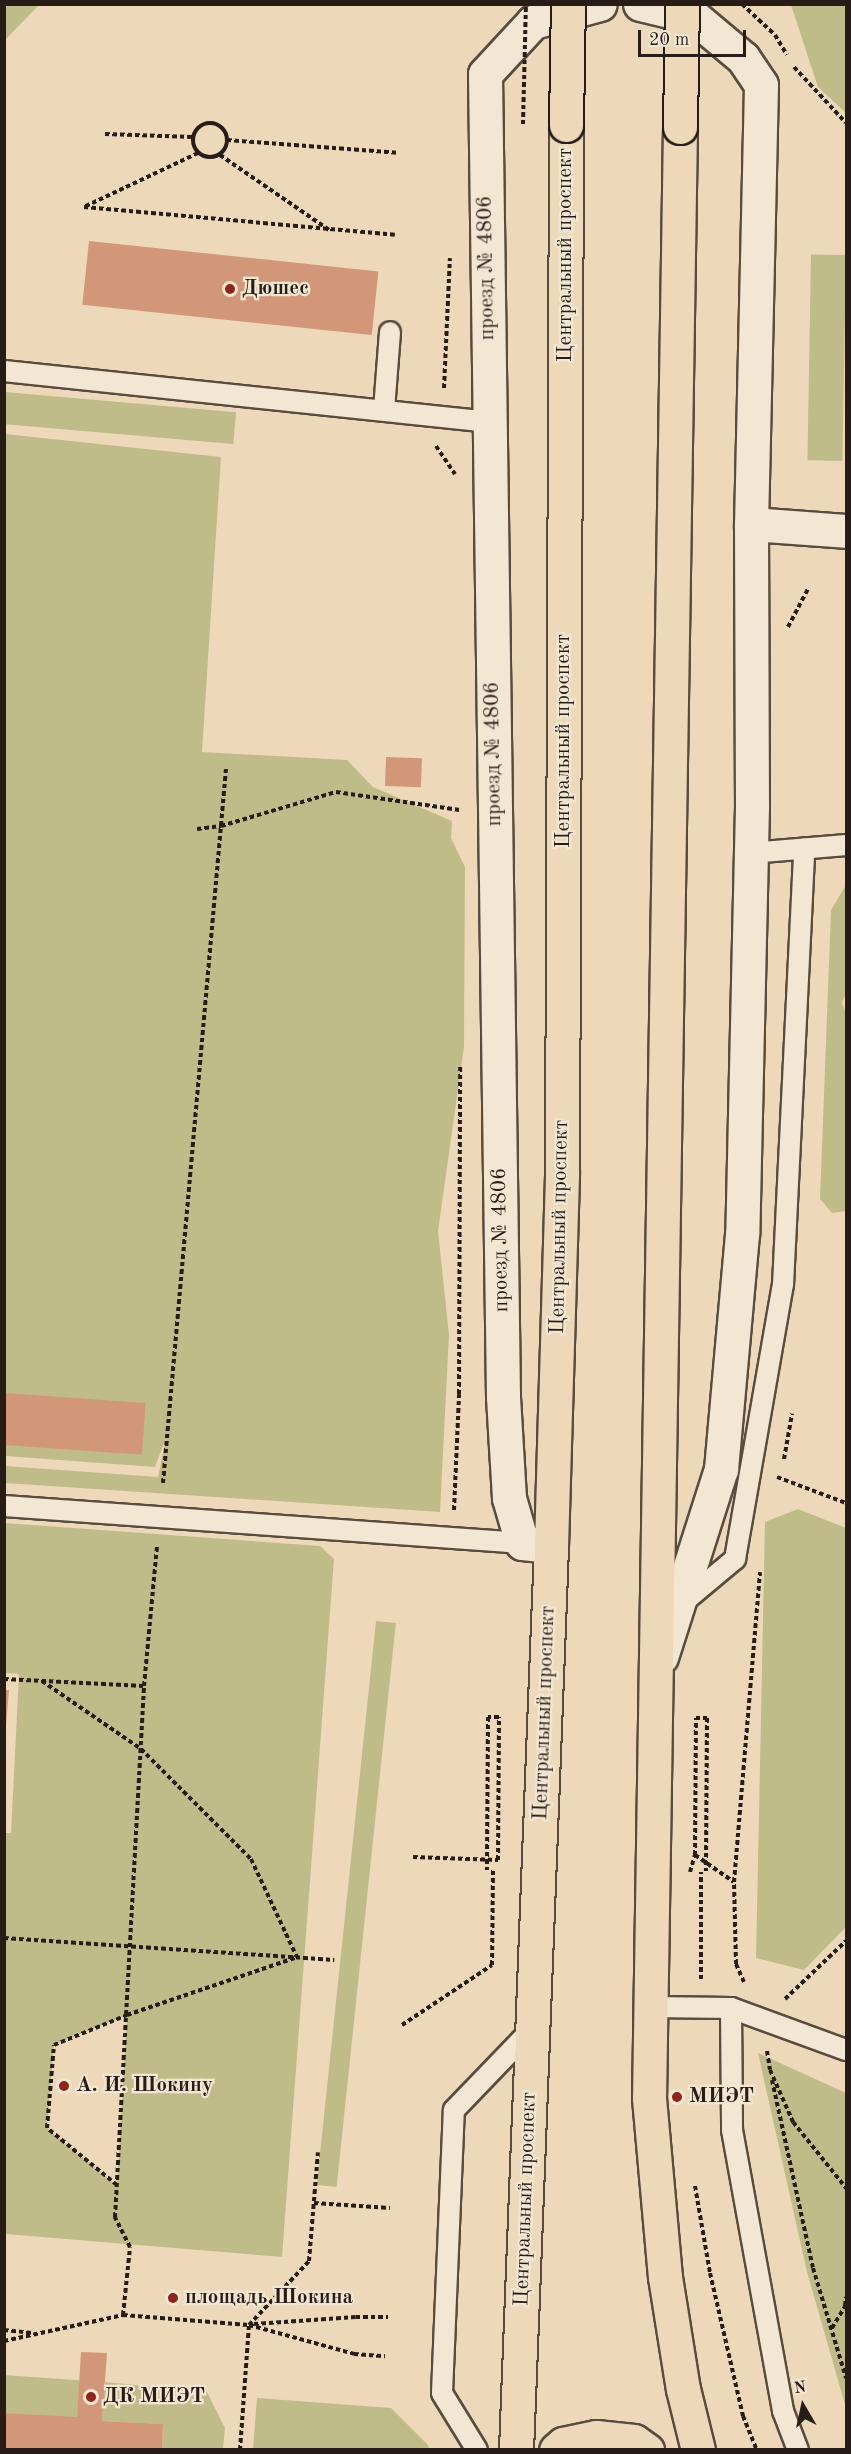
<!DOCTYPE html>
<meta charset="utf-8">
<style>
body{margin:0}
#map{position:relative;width:851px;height:2454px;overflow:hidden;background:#edd9ba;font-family:"Old Standard TT",serif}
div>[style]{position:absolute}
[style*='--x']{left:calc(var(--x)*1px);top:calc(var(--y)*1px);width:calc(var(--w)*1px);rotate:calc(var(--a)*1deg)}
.green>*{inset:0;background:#c0bc8a;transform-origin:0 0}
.building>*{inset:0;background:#d29778;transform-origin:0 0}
.path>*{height:4px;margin-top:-2px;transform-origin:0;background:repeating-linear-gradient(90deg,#271c16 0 4.5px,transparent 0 7.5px)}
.path>.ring{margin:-2px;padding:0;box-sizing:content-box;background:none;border:4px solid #271c16;border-radius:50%}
.roads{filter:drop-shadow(2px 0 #584b3f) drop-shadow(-2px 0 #584b3f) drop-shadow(0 2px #584b3f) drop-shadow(0 -2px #584b3f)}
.lane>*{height:20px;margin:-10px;padding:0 10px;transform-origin:10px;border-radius:10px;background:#f3e6d2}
.secondary>*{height:33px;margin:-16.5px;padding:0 16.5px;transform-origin:16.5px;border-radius:16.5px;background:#f3e6d2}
.primary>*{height:33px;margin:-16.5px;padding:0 16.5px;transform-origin:16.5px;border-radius:16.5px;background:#edd9ba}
.path-bridge>*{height:4px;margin-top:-2px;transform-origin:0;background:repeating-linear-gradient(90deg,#271c16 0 4.5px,transparent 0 7.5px)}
.bridges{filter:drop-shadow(2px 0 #271c16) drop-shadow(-2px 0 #271c16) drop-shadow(0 2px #271c16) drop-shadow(0 -2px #271c16)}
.primary-bridge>*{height:33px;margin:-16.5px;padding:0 16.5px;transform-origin:16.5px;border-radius:16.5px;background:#edd9ba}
.dots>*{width:16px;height:16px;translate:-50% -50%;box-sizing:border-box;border:3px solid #f3e6d2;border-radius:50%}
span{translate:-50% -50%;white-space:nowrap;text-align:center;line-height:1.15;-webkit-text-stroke:4.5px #f3e6d2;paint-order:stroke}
.street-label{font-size:21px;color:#271c16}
.poi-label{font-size:21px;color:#271c16;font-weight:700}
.left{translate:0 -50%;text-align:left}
.frame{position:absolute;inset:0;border:6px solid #271c16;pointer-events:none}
.north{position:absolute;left:773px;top:2376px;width:60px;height:60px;-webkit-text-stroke:4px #f3e6d2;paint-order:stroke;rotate:351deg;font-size:16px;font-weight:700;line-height:24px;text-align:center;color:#271c16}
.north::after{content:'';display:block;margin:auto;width:21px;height:27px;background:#271c16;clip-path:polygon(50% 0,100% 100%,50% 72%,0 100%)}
.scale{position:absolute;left:638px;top:30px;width:108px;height:27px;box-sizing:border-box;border:3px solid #271c16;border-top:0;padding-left:8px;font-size:18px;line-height:21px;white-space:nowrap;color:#271c16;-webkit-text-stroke:4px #f3e6d2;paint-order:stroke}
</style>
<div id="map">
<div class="green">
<i style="clip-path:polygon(5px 4px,39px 5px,5px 40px,4px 5px)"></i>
<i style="clip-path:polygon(791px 5px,846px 5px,846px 113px,818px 87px)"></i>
<i style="left:846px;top:255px;width:206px;height:35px;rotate:91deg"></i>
<i style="left:5px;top:392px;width:232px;height:32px;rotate:5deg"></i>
<i style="clip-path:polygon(5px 434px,221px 457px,202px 752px,347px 760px,373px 787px,452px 821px,451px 838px,465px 867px,464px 1047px,438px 1231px,449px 1335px,440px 1512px,5px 1483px,5px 1466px,158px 1477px,166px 1438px,155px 1467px,5px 1456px)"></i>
<i style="clip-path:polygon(846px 885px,846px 994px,842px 1002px,846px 1014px,846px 1211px,832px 1213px,820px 1199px,831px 910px)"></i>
<i style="clip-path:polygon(798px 1509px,846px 1528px,846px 1927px,804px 1970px,756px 1958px,765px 1522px)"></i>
<i style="clip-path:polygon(evenodd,5px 1523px,320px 1546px,334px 1559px,282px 2257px,5px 2234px,4px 1833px,11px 1833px,19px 1674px,5px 1673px,5px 1523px,127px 2015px,117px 2185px,116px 2185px,47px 2128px,54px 2045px,127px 2015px)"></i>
<i style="left:376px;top:1621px;width:20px;height:567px;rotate:6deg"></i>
<i style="clip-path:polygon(758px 2053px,846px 2093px,846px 2408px,807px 2272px)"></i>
<i style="left:4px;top:2375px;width:76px;height:38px;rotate:4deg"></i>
<i style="clip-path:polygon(105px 2382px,207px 2392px,225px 2428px,223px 2449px,162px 2449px,163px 2424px,102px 2421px)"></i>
<i style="clip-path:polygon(257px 2398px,391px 2408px,428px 2445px,429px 2449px,253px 2449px)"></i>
</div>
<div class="building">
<i style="left:89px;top:241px;width:291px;height:64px;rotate:6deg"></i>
<i style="left:386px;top:757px;width:36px;height:29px;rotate:2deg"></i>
<i style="left:4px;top:1393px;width:142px;height:52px;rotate:4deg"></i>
<i style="clip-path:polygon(4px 1690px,9px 1690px,6px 1726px,4px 1726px)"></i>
<i style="clip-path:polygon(81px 2352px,107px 2353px,102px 2421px,163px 2424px,162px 2450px,4px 2450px,4px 2413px,77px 2417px)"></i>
</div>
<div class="path">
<i style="--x:742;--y:4;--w:45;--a:43.2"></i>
<i style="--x:775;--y:35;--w:23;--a:59"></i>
<i style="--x:794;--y:67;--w:76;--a:47.1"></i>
<i class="ring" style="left:193px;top:123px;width:30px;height:30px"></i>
<i style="--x:105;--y:134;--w:88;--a:2"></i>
<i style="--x:227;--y:140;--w:171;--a:4.3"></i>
<i style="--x:198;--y:153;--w:126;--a:154.7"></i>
<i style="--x:84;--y:207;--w:312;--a:5.1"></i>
<i style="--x:220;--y:155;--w:132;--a:34.5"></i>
<i style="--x:444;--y:388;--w:130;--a:-87.4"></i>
<i style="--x:436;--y:446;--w:34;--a:56"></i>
<i style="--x:788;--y:627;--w:45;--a:-62.3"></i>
<i style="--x:197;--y:829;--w:24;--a:-7"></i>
<i style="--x:221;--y:826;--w:120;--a:-16.5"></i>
<i style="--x:336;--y:792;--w:125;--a:8.3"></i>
<i style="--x:784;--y:1459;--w:46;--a:-79.9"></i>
<i style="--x:777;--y:1477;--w:74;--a:20.6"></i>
<i style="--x:163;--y:1483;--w:717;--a:-84.96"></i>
<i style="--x:454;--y:1510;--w:116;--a:-87.5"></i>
<i style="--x:459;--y:1394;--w:329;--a:-89.8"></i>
<i style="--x:4;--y:1679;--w:140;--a:2.9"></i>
<i style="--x:42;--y:1681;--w:120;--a:34.5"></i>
<i style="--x:141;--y:1749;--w:156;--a:45"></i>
<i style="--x:251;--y:1859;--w:108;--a:64.9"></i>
<i style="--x:695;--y:1855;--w:47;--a:34.7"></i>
<i style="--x:413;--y:1857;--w:85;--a:2"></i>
<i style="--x:498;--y:1860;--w:143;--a:-89.6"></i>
<i style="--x:499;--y:1717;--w:11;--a:180"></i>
<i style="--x:488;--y:1717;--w:153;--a:90.4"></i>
<i style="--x:690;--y:1872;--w:18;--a:-74"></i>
<i style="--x:695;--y:1855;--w:137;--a:-89.6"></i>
<i style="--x:696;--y:1718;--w:11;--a:0"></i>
<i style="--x:707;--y:1718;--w:153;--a:90.4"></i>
<i style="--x:4;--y:1938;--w:331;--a:3.8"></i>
<i style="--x:701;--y:1979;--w:107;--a:-90"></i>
<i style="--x:744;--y:1982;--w:20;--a:-114"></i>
<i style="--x:736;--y:1964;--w:82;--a:-91.4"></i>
<i style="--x:734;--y:1882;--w:311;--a:-85.2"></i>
<i style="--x:785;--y:1999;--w:84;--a:-43.6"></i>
<i style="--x:402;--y:2025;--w:108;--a:-33.7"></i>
<i style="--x:492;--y:1965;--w:95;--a:-89.4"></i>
<i style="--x:767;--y:2051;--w:19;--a:81"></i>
<i style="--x:770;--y:2070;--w:57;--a:66.1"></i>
<i style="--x:793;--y:2122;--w:85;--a:51.2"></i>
<i style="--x:772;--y:2080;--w:192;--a:77.7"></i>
<i style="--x:813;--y:2268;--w:115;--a:73.3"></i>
<i style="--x:117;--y:2185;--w:90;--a:-140.8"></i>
<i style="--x:47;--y:2128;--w:83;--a:-85.2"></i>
<i style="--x:54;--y:2045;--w:79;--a:-22.3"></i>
<i style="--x:127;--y:2015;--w:180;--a:-18.8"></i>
<i style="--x:695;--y:2186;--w:88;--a:80.2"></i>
<i style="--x:710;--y:2273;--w:147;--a:77"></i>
<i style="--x:743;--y:2416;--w:37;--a:68"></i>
<i style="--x:314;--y:2203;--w:76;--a:3.8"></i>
<i style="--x:123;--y:2315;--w:68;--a:-84.1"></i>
<i style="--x:130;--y:2247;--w:34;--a:-117"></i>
<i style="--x:115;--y:2217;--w:532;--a:-86.87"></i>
<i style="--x:144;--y:1686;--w:142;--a:-84.7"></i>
<i style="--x:254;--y:2324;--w:102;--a:-3.9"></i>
<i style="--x:356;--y:2317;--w:32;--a:0"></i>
<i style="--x:832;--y:2328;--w:26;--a:-59"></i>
<i style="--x:845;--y:2306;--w:9;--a:-84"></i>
<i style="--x:4;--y:2330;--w:30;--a:6"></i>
<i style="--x:4;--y:2341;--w:122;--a:-12.3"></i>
<i style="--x:123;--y:2315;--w:126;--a:4.5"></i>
<i style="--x:249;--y:2325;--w:109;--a:15.4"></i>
<i style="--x:354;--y:2354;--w:31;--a:4"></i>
<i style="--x:240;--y:2450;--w:125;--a:-85.9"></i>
<i style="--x:249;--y:2325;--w:88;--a:-46.8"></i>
<i style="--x:309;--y:2261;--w:109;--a:-85.3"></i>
</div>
<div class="roads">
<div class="lane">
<i style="--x:4;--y:371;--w:488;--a:6"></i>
<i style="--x:384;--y:410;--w:78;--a:-85.6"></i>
<i style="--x:751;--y:853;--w:95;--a:-4.8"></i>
<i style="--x:4;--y:1506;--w:519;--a:4.09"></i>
<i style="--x:680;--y:1605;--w:72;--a:-39.9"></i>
<i style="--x:735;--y:1559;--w:278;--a:-80.1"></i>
<i style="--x:783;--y:1285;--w:437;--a:-87.2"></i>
<i style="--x:649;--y:2007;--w:82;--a:0.7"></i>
<i style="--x:731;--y:2008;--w:122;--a:20.1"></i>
<i style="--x:731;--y:2008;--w:122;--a:89.5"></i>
<i style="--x:732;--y:2130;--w:286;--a:79.7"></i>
<i style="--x:783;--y:2411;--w:42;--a:69"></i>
<i style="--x:477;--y:2450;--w:67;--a:-121.6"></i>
<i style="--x:442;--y:2393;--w:283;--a:-87.6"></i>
<i style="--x:454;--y:2110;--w:114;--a:-46.1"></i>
</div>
<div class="secondary">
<i style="--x:640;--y:4;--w:56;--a:13.5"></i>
<i style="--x:694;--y:17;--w:64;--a:39.9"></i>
<i style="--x:743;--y:58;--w:32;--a:56"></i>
<i style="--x:761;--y:85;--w:439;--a:91.3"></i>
<i style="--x:751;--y:524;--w:282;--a:89.8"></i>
<i style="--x:752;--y:806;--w:428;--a:91.3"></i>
<i style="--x:742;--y:1234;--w:236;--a:95.1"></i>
<i style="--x:721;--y:1469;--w:197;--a:107.7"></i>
<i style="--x:751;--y:524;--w:95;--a:4.2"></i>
<i style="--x:551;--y:1546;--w:29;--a:-174"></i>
<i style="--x:522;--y:1543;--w:47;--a:-106.1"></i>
<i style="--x:509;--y:1498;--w:102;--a:-93.4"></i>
<i style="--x:503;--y:1396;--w:1322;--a:-90.78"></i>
<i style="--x:485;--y:74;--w:71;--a:-47.3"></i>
<i style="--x:533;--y:22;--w:69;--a:-15"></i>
</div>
<div class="primary">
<i style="--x:680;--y:127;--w:1971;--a:90.9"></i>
<i style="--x:649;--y:2098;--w:180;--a:84.9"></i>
<i style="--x:665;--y:2277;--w:113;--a:80.9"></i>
<i style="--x:683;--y:2389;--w:63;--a:76.2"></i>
<i style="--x:516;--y:2450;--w:905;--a:-87.78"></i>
<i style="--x:551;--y:1546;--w:372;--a:-88.3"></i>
<i style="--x:562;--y:1174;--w:1049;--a:-89.78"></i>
<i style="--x:556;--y:2450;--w:9;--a:-41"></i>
<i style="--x:563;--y:2444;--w:34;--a:-12"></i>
<i style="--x:596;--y:2437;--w:38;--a:6"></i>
<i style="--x:634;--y:2441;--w:16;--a:35"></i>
</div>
</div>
<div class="path-bridge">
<i style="--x:523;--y:124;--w:120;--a:-88.6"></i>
</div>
<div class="bridges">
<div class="primary-bridge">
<i style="--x:566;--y:125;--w:121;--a:-89.1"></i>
<i style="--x:680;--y:127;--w:123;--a:-89.1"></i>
</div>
</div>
<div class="dots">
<i style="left:230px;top:289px;background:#8f2418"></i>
<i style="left:64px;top:2086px;background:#8f2418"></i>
<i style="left:677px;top:2097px;background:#8f2418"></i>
<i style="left:173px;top:2298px;background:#8f2418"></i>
<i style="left:91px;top:2397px;background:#8f2418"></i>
</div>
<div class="street-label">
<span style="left:566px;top:255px;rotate:-90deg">Центральный проспект</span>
<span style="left:487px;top:268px;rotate:-91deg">проезд № 4806</span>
<span style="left:564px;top:741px;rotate:-90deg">Центральный проспект</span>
<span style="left:494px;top:754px;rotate:-91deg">проезд № 4806</span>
<span style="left:560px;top:1227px;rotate:-89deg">Центральный проспект</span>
<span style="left:501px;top:1240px;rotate:-91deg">проезд № 4806</span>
<span style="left:545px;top:1713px;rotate:-88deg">Центральный проспект</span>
<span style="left:526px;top:2199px;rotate:-88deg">Центральный проспект</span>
</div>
<div class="poi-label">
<span class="left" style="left:242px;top:289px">Дюшес</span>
<span class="left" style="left:76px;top:2086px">А. И. Шокину</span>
<span class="left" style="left:689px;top:2097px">МИЭТ</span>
<span class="left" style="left:185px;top:2298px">площадь Шокина</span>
<span class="left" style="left:103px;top:2397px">ДК МИЭТ</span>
</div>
<div class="frame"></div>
<div class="north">N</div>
<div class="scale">20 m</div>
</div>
